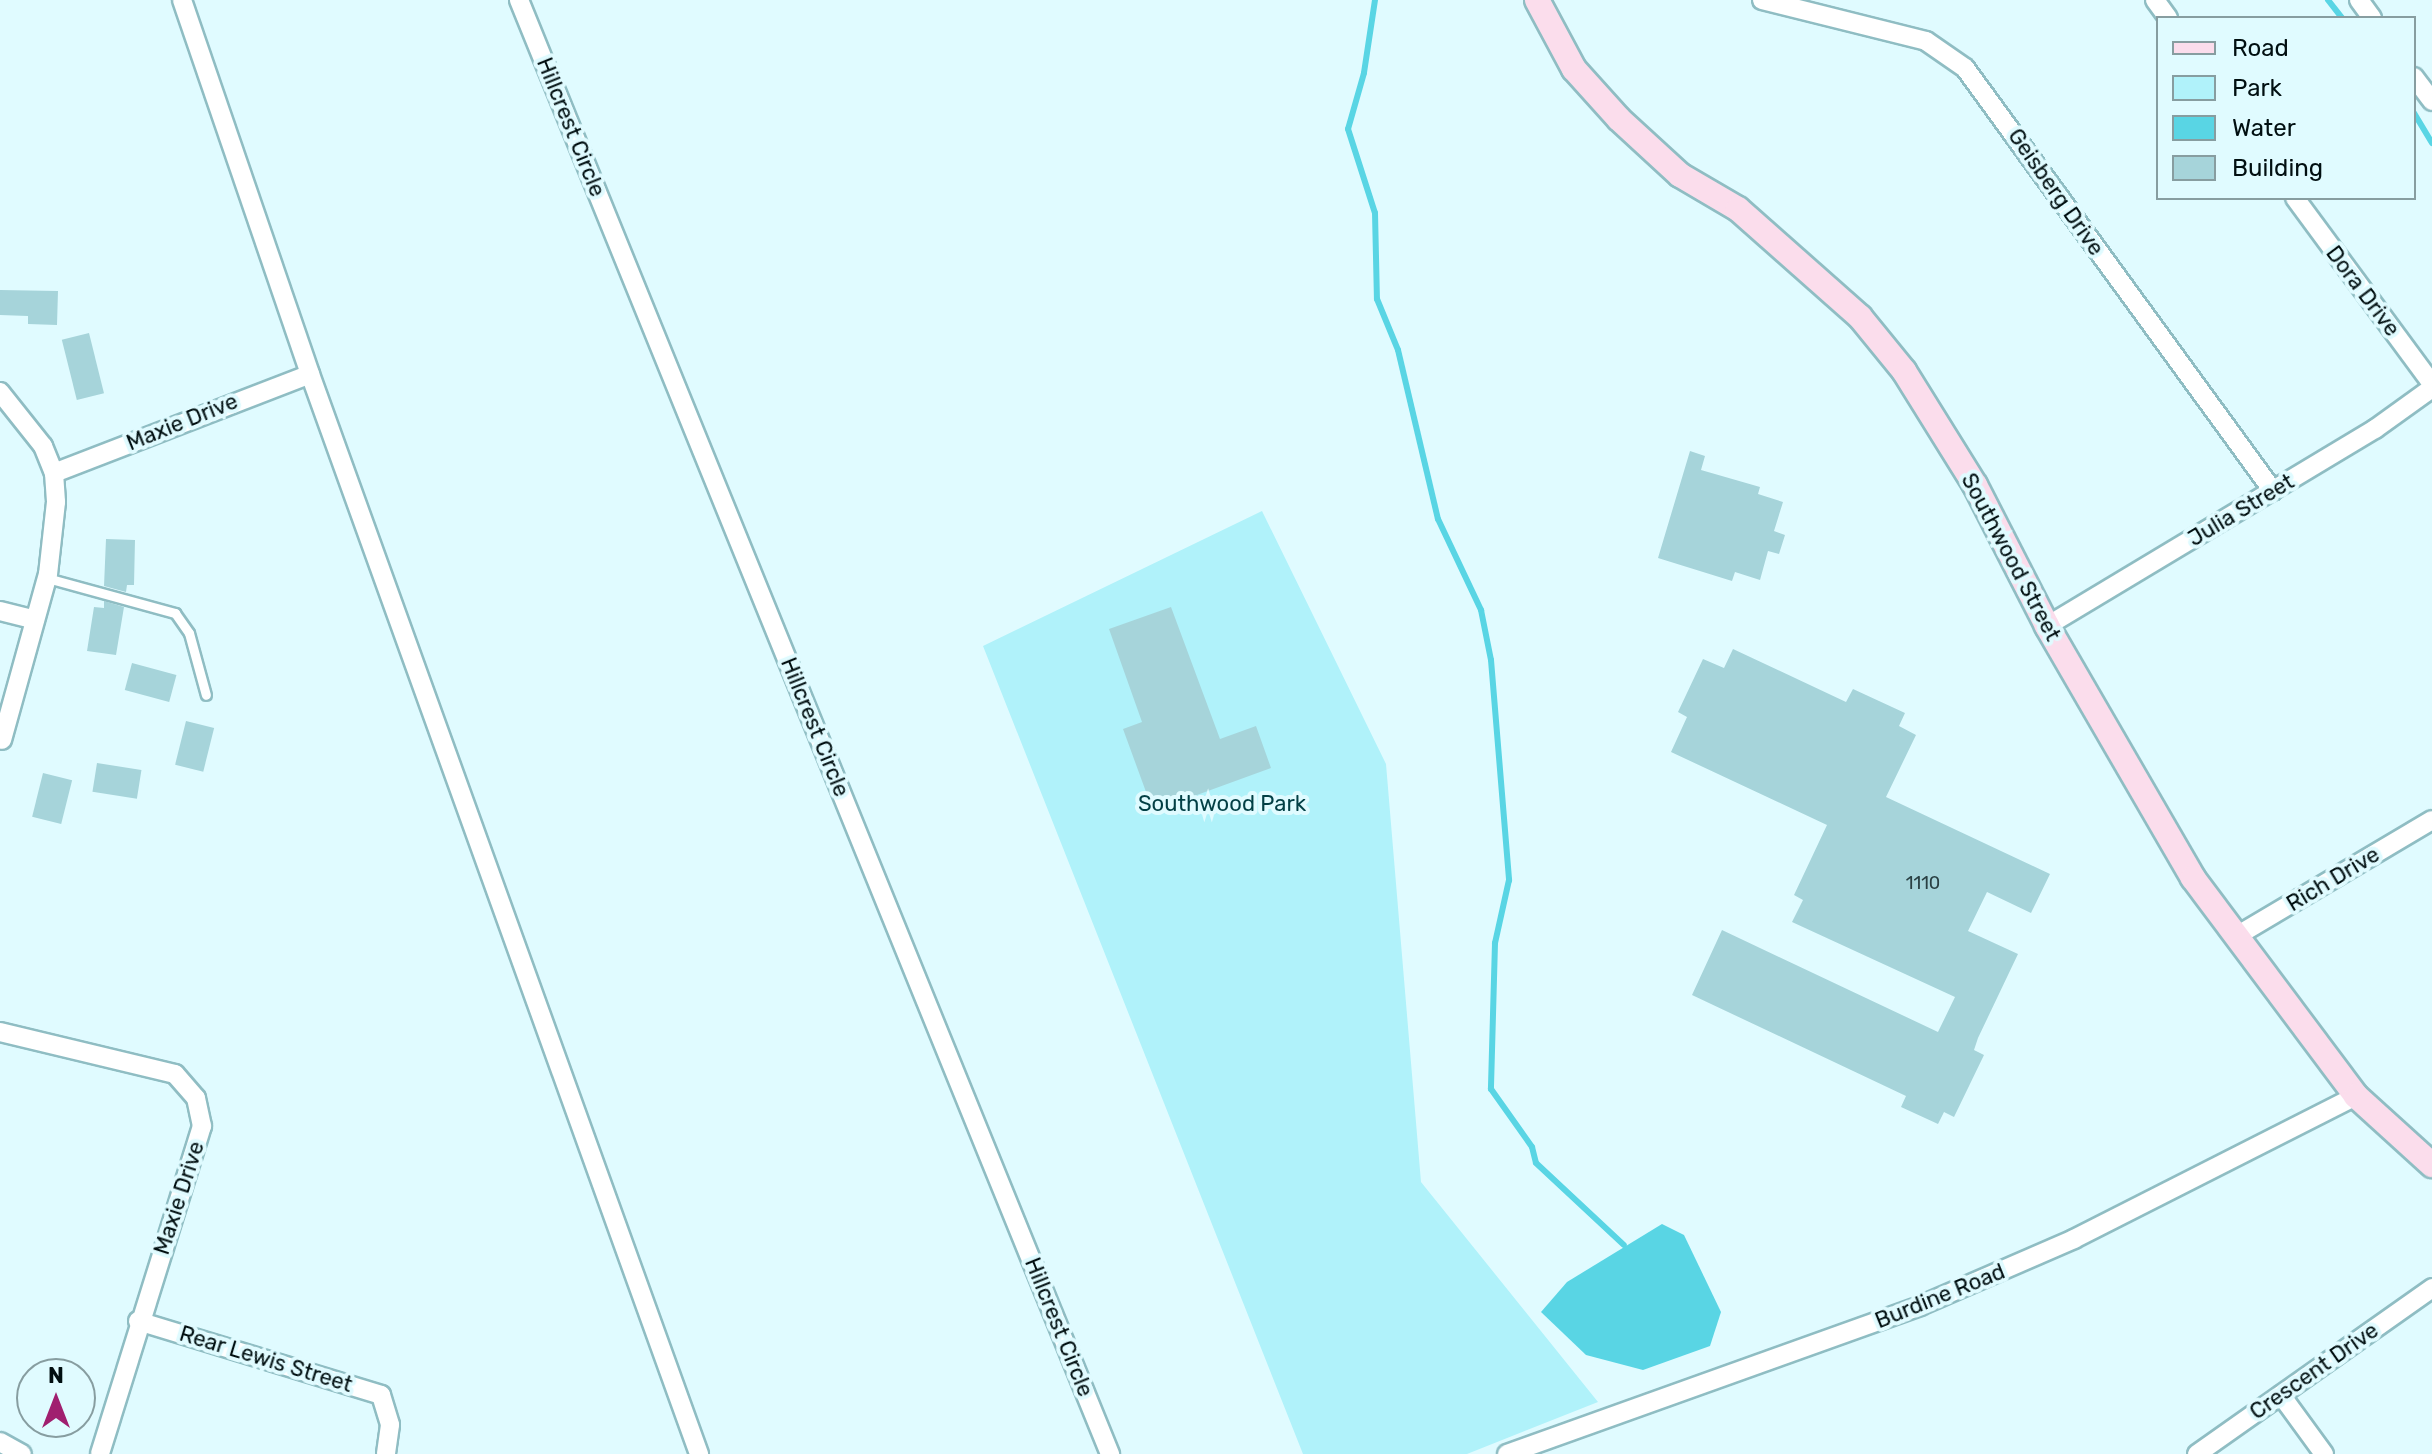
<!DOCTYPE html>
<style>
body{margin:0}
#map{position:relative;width:2432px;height:1454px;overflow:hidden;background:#e0fbff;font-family:Rubik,sans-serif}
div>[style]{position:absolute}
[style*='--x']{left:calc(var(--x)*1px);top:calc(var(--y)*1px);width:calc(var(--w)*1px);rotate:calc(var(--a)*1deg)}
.green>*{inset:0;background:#b0f2fa}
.water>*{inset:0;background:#59d5e4}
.stream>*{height:6px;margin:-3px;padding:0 3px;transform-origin:3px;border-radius:3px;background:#59d5e4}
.building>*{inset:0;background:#a6d4da;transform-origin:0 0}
.roads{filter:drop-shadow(2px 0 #8fbdc3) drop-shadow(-2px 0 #8fbdc3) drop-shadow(0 2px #8fbdc3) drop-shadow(0 -2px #8fbdc3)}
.lane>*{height:9px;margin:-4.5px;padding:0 4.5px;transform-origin:4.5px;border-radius:4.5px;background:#fff}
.street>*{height:18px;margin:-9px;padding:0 9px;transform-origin:9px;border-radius:9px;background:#fff}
.secondary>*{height:24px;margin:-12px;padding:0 12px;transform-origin:12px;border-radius:12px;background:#fbddec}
span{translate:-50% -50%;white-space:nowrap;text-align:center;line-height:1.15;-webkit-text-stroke:8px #e0fbff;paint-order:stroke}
.number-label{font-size:18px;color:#2a4043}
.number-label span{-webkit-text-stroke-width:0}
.street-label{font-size:22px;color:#010f11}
.park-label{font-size:22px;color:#023f45}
.legend{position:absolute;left:2156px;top:16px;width:260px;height:184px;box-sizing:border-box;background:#e0fbff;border:2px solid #879da0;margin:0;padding:10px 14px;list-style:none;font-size:24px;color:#010f11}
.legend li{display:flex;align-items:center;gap:16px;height:40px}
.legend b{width:40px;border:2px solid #879da0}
.north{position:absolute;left:16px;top:1358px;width:80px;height:80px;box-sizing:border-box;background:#e0fbff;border:2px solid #879da0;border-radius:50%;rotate:0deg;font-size:22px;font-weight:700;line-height:32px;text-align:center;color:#010f11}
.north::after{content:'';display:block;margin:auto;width:28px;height:36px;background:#a01f6f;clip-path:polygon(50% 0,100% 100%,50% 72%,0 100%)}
</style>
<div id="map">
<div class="green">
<i style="clip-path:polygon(1262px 511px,1386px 764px,1421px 1182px,1598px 1402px,1467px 1454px,1303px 1454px,983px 646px)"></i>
</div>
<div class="water">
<i style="clip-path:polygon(1662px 1224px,1684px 1235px,1721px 1312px,1710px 1346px,1643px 1370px,1586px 1355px,1541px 1312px,1567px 1282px)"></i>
</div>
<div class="stream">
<i style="--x:1375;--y:0;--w:74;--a:98.6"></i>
<i style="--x:1364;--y:73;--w:58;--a:105.9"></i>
<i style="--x:1348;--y:129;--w:88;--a:72.2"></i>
<i style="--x:1375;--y:213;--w:86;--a:88.7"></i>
<i style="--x:1377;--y:299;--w:55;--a:67.6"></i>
<i style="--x:1398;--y:350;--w:174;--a:76.7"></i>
<i style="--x:1438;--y:519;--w:101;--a:64.7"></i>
<i style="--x:1481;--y:610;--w:51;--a:78.7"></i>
<i style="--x:1491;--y:660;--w:221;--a:85.3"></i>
<i style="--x:1509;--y:880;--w:65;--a:102.5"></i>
<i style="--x:1495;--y:943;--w:146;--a:91.6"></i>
<i style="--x:1491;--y:1089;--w:71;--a:54.7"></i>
<i style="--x:1532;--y:1147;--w:16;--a:76"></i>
<i style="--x:1536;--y:1163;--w:120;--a:43"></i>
<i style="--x:2328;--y:0;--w:23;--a:52"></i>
<i style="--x:2414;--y:113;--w:35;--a:59"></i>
</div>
<div class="building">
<i style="clip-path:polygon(0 290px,58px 291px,57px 325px,28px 324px,28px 316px,0 315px)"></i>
<i style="left:89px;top:333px;width:62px;height:28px;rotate:76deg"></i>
<i style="clip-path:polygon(1690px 451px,1705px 456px,1701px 470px,1760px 487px,1758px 494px,1783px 502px,1774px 531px,1785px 535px,1779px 554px,1768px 551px,1760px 580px,1735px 572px,1732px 581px,1658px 558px)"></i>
<i style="clip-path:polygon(106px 539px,135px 540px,134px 585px,127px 585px,126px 592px,104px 586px)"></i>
<i style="clip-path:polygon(104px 601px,124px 607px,116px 655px,87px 651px,94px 607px,104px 608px)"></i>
<i style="clip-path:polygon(1171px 607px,1220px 739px,1256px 726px,1271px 768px,1153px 811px,1123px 729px,1142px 722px,1109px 629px)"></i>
<i style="clip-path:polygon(1733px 649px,1846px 702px,1853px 689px,1905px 713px,1899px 726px,1916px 735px,1886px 797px,2050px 874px,2031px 913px,1987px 892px,1968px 931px,2018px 954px,1978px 1038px,1974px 1050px,1984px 1055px,1954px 1117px,1944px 1112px,1938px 1124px,1901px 1107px,1906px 1096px,1692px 995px,1722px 930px,1938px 1032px,1955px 997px,1792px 922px,1803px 900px,1794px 895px,1827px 825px,1671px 752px,1687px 717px,1678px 712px,1703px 659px,1724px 668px)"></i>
<i style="left:132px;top:663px;width:46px;height:28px;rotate:15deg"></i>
<i style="left:186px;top:721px;width:29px;height:45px;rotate:14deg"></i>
<i style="left:97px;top:763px;width:45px;height:29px;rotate:9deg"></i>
<i style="left:43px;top:773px;width:30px;height:45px;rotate:14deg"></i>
</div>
<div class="roads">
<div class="lane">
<i style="--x:47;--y:578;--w:133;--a:15.3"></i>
<i style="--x:175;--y:613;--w:24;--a:55"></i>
<i style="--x:189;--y:633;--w:64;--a:74.7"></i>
</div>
<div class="street">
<i style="--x:182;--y:0;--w:395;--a:71.1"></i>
<i style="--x:310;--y:374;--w:1148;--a:70.19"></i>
<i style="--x:519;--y:0;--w:1570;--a:67.88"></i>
<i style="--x:1762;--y:0;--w:169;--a:14"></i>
<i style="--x:1926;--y:41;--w:47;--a:34.7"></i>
<i style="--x:1965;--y:68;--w:523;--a:53.94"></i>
<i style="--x:2155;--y:0;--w:22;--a:54"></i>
<i style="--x:2359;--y:0;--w:22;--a:54"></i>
<i style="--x:2414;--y:77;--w:30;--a:53"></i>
<i style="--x:2295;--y:198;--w:231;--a:53.6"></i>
<i style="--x:0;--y:392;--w:69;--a:51.5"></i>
<i style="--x:43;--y:446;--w:29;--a:68"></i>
<i style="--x:54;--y:473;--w:29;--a:86"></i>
<i style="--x:56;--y:502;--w:72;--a:96.3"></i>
<i style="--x:48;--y:574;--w:172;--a:105.5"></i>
<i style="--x:54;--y:473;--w:274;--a:-21.1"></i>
<i style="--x:0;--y:611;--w:36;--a:14"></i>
<i style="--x:2047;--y:626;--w:383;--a:-31"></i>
<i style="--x:2375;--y:429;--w:70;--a:-35.7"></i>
<i style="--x:2235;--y:937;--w:229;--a:-30.7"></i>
<i style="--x:0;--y:1032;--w:180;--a:13.5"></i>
<i style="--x:175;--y:1074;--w:32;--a:49"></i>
<i style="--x:196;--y:1098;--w:29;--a:78"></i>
<i style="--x:202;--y:1126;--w:343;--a:107.3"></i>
<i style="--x:138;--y:1321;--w:254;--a:16.9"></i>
<i style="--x:381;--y:1395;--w:31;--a:73"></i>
<i style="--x:390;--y:1425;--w:29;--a:98"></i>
<i style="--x:2281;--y:1395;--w:73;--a:53.9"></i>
<i style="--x:0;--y:1442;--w:25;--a:29"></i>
<i style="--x:1507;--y:1454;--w:439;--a:-19.7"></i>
<i style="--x:1920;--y:1306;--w:168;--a:-23.5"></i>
<i style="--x:2074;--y:1239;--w:316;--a:-26.9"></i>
<i style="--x:2197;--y:1454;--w:288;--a:-35.2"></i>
</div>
<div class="secondary">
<i style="--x:1537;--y:0;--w:78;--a:61.8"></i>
<i style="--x:1574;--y:69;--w:67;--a:48"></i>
<i style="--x:1619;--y:119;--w:83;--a:42.6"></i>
<i style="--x:1680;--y:175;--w:67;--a:30.4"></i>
<i style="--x:1738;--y:209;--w:163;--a:41.5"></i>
<i style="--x:1860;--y:317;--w:70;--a:50.8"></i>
<i style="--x:1904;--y:371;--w:134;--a:58.1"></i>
<i style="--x:1975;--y:485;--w:158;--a:62.9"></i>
<i style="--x:2047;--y:626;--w:291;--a:59.9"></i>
<i style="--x:2193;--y:878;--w:272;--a:53.2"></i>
<i style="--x:2356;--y:1096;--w:103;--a:42.2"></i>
</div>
</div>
<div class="number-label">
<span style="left:1923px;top:883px">1110</span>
</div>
<div class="street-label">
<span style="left:571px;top:127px;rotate:68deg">Hillcrest Circle</span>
<span style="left:2056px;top:192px;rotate:55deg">Geisberg Drive</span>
<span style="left:2363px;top:291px;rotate:53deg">Dora Drive</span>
<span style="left:182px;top:422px;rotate:-22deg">Maxie Drive</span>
<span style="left:2241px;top:510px;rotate:-31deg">Julia Street</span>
<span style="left:2011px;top:557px;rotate:62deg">Southwood Street</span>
<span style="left:815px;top:727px;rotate:68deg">Hillcrest Circle</span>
<span style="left:2333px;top:879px;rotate:-31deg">Rich Drive</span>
<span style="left:179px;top:1198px;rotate:-72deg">Maxie Drive</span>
<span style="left:1940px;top:1296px;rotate:-22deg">Burdine Road</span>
<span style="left:1059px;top:1327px;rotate:68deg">Hillcrest Circle</span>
<span style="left:266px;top:1359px;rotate:17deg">Rear Lewis Street</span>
<span style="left:2314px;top:1371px;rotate:-35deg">Crescent Drive</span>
</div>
<div class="park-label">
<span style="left:1222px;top:804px">Southwood Park</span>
</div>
<ul class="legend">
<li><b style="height:10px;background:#fbddec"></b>Road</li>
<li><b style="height:22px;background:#b0f2fa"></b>Park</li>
<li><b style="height:22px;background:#59d5e4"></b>Water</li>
<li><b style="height:22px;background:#a6d4da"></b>Building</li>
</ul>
<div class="north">N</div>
</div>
